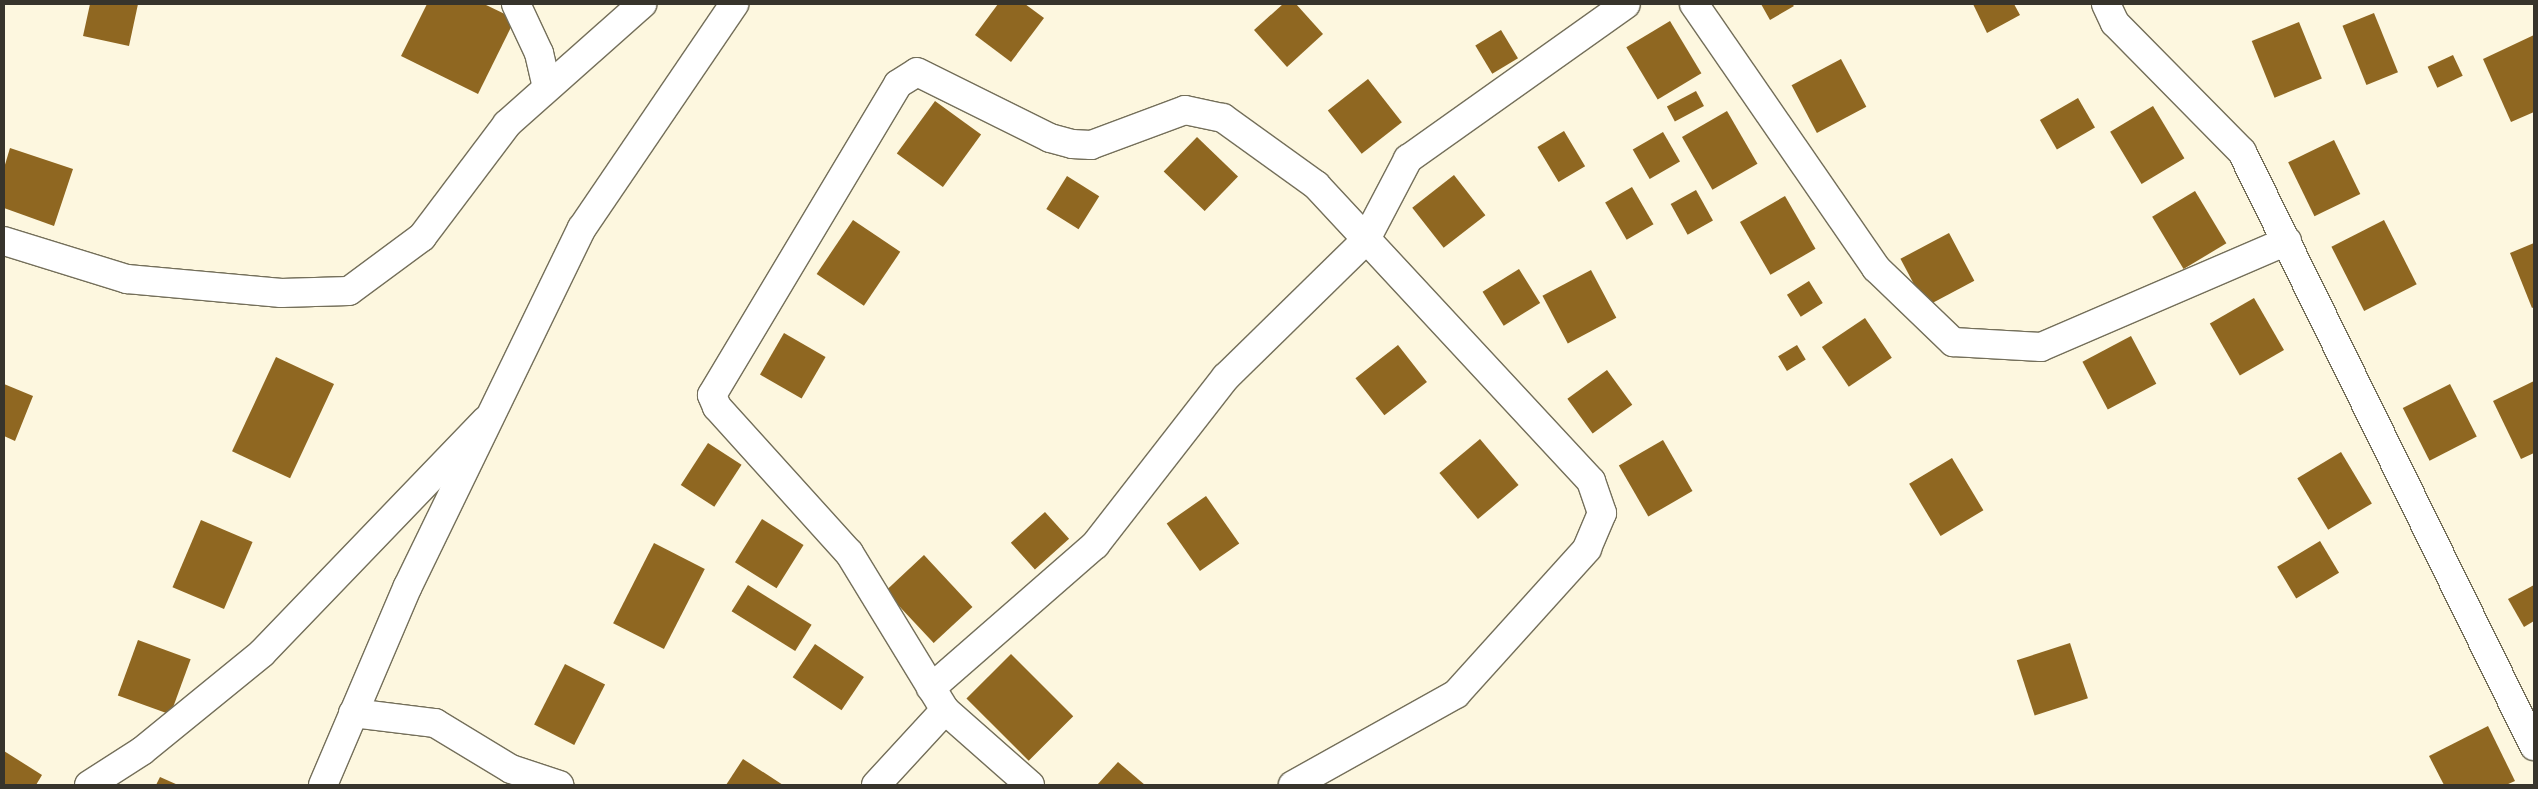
<!DOCTYPE html>
<style>
body{margin:0}
#map{position:relative;width:2538px;height:789px;overflow:hidden;background:#fdf7df;font-family:Rubik,sans-serif}
div>[style]{position:absolute}
[style*='--x']{left:calc(var(--x)*1px);top:calc(var(--y)*1px);width:calc(var(--w)*1px);rotate:calc(var(--a)*1deg)}
.building>*{inset:0;background:#8f6721;transform-origin:0 0}
.roads{filter:drop-shadow(1px 0 #746f5a) drop-shadow(-1px 0 #746f5a) drop-shadow(0 1px #746f5a) drop-shadow(0 -1px #746f5a)}
.street>*{height:28px;margin:-14px;padding:0 14px;transform-origin:14px;border-radius:14px;background:#fff}
.secondary>*{height:28px;margin:-14px;padding:0 14px;transform-origin:14px;border-radius:14px;background:#fff}
span{translate:-50% -50%;white-space:nowrap;text-align:center;line-height:1.15;-webkit-text-stroke:5px #fff;paint-order:stroke}
.frame{position:absolute;inset:0;border:5px solid #37342c;pointer-events:none}
</style>
<div id="map">
<div class="building">
<i style="clip-path:polygon(90px 4px,138px 4px,129px 46px,83px 36px)"></i>
<i style="clip-path:polygon(427px 4px,484px 4px,515px 19px,478px 94px,401px 56px)"></i>
<i style="clip-path:polygon(998px 4px,1025px 4px,1044px 18px,1011px 62px,975px 35px)"></i>
<i style="clip-path:polygon(1283px 4px,1296px 4px,1323px 34px,1287px 67px,1254px 30px)"></i>
<i style="clip-path:polygon(1761px 4px,1792px 4px,1794px 6px,1770px 20px)"></i>
<i style="clip-path:polygon(1973px 4px,2014px 4px,2020px 15px,1987px 33px)"></i>
<i style="left:2374px;top:13px;width:64px;height:34px;rotate:68deg"></i>
<i style="left:1670px;top:21px;width:61px;height:51px;rotate:59deg"></i>
<i style="left:2299px;top:22px;width:61px;height:51px;rotate:68deg"></i>
<i style="left:1501px;top:30px;width:33px;height:30px;rotate:59deg"></i>
<i style="clip-path:polygon(2534px 35px,2534px 112px,2511px 122px,2483px 59px)"></i>
<i style="left:2453px;top:55px;width:23px;height:28px;rotate:65deg"></i>
<i style="left:1841px;top:59px;width:54px;height:56px;rotate:62deg"></i>
<i style="left:1368px;top:79px;width:55px;height:51px;rotate:52deg"></i>
<i style="left:1696px;top:91px;width:17px;height:33px;rotate:62deg"></i>
<i style="left:2078px;top:98px;width:34px;height:44px;rotate:60deg"></i>
<i style="left:935px;top:101px;width:57px;height:65px;rotate:36deg"></i>
<i style="left:2153px;top:106px;width:61px;height:50px;rotate:59deg"></i>
<i style="left:1727px;top:111px;width:61px;height:52px;rotate:60deg"></i>
<i style="left:1564px;top:131px;width:41px;height:31px;rotate:59deg"></i>
<i style="left:1663px;top:132px;width:34px;height:35px;rotate:60deg"></i>
<i style="left:1197px;top:137px;width:57px;height:48px;rotate:44deg"></i>
<i style="left:2334px;top:140px;width:60px;height:51px;rotate:64deg"></i>
<i style="clip-path:polygon(10px 148px,73px 169px,54px 226px,4px 208px,4px 168px)"></i>
<i style="left:1454px;top:175px;width:51px;height:53px;rotate:52deg"></i>
<i style="left:1067px;top:176px;width:38px;height:39px;rotate:32deg"></i>
<i style="left:1632px;top:187px;width:43px;height:31px;rotate:60deg"></i>
<i style="left:1696px;top:190px;width:35px;height:29px;rotate:61deg"></i>
<i style="left:2195px;top:191px;width:61px;height:50px;rotate:59deg"></i>
<i style="left:1785px;top:196px;width:61px;height:52px;rotate:60deg"></i>
<i style="left:853px;top:220px;width:57px;height:65px;rotate:34deg"></i>
<i style="left:2384px;top:220px;width:72px;height:59px;rotate:63deg"></i>
<i style="left:1949px;top:233px;width:54px;height:55px;rotate:62deg"></i>
<i style="clip-path:polygon(2534px 243px,2534px 307px,2532px 308px,2510px 253px)"></i>
<i style="left:1519px;top:269px;width:40px;height:43px;rotate:58deg"></i>
<i style="left:1591px;top:270px;width:54px;height:55px;rotate:62deg"></i>
<i style="left:1809px;top:281px;width:26px;height:26px;rotate:58deg"></i>
<i style="left:2254px;top:298px;width:60px;height:51px;rotate:60deg"></i>
<i style="left:1865px;top:318px;width:48px;height:52px;rotate:56deg"></i>
<i style="left:784px;top:333px;width:48px;height:48px;rotate:30deg"></i>
<i style="left:2131px;top:336px;width:54px;height:55px;rotate:62deg"></i>
<i style="left:1398px;top:345px;width:47px;height:54px;rotate:52deg"></i>
<i style="left:1797px;top:345px;width:17px;height:22px;rotate:59deg"></i>
<i style="left:276px;top:357px;width:64px;height:104px;rotate:25deg"></i>
<i style="left:1607px;top:370px;width:43px;height:49px;rotate:54deg"></i>
<i style="clip-path:polygon(2534px 381px,2534px 453px,2521px 459px,2493px 401px)"></i>
<i style="clip-path:polygon(4px 384px,33px 396px,15px 441px,4px 436px)"></i>
<i style="left:2450px;top:384px;width:59px;height:53px;rotate:63deg"></i>
<i style="left:1480px;top:439px;width:60px;height:53px;rotate:50deg"></i>
<i style="left:1663px;top:440px;width:59px;height:51px;rotate:60deg"></i>
<i style="left:708px;top:443px;width:40px;height:50px;rotate:33deg"></i>
<i style="left:2341px;top:452px;width:60px;height:51px;rotate:59deg"></i>
<i style="left:1952px;top:458px;width:61px;height:50px;rotate:59deg"></i>
<i style="left:1206px;top:496px;width:58px;height:48px;rotate:55deg"></i>
<i style="left:1045px;top:512px;width:36px;height:46px;rotate:48deg"></i>
<i style="left:762px;top:519px;width:49px;height:51px;rotate:32deg"></i>
<i style="left:201px;top:520px;width:56px;height:73px;rotate:23deg"></i>
<i style="left:2320px;top:541px;width:37px;height:50px;rotate:59deg"></i>
<i style="left:654px;top:543px;width:57px;height:90px;rotate:27deg"></i>
<i style="left:924px;top:555px;width:71px;height:53px;rotate:47deg"></i>
<i style="left:748px;top:585px;width:75px;height:31px;rotate:32deg"></i>
<i style="clip-path:polygon(2534px 585px,2534px 621px,2524px 627px,2508px 599px)"></i>
<i style="left:138px;top:640px;width:56px;height:59px;rotate:20deg"></i>
<i style="left:2070px;top:643px;width:58px;height:56px;rotate:72deg"></i>
<i style="left:815px;top:644px;width:59px;height:40px;rotate:34deg"></i>
<i style="left:1011px;top:654px;width:88px;height:63px;rotate:45deg"></i>
<i style="left:565px;top:664px;width:45px;height:68px;rotate:27deg"></i>
<i style="clip-path:polygon(2488px 726px,2515px 781px,2506px 785px,2444px 785px,2429px 756px)"></i>
<i style="clip-path:polygon(4px 751px,42px 775px,36px 785px,4px 785px)"></i>
<i style="clip-path:polygon(743px 759px,783px 785px,726px 785px)"></i>
<i style="clip-path:polygon(1118px 762px,1145px 785px,1097px 785px)"></i>
<i style="clip-path:polygon(160px 777px,178px 785px,156px 785px)"></i>
</div>
<div class="roads">
<div class="street">
<i style="--x:516;--y:4;--w:54;--a:64.9"></i>
<i style="--x:539;--y:53;--w:35;--a:77"></i>
<i style="--x:1694;--y:4;--w:321;--a:55.4"></i>
<i style="--x:1876;--y:268;--w:107;--a:43.9"></i>
<i style="--x:1953;--y:342;--w:88;--a:3.3"></i>
<i style="--x:2041;--y:347;--w:268;--a:-23.3"></i>
<i style="--x:2106;--y:4;--w:21;--a:65"></i>
<i style="--x:2115;--y:23;--w:181;--a:45.4"></i>
<i style="--x:2242;--y:152;--w:662;--a:63.82"></i>
<i style="--x:4;--y:241;--w:129;--a:17.2"></i>
<i style="--x:127;--y:279;--w:155;--a:5.2"></i>
<i style="--x:281;--y:293;--w:68;--a:-1.7"></i>
<i style="--x:349;--y:291;--w:91;--a:-36.5"></i>
<i style="--x:422;--y:237;--w:141;--a:-53"></i>
<i style="--x:507;--y:124;--w:181;--a:-41.6"></i>
<i style="--x:931;--y:688;--w:218;--a:-41.1"></i>
<i style="--x:1095;--y:545;--w:213;--a:-52.1"></i>
<i style="--x:1226;--y:377;--w:194;--a:-44.4"></i>
<i style="--x:1365;--y:241;--w:93;--a:-62.3"></i>
<i style="--x:1408;--y:159;--w:267;--a:-35.4"></i>
<i style="--x:353;--y:713;--w:83;--a:7"></i>
<i style="--x:435;--y:723;--w:89;--a:31.2"></i>
<i style="--x:511;--y:769;--w:51;--a:18.4"></i>
<i style="--x:89;--y:785;--w:63;--a:-32.7"></i>
<i style="--x:142;--y:751;--w:155;--a:-39.2"></i>
<i style="--x:262;--y:653;--w:323;--a:-46.1"></i>
<i style="--x:876;--y:785;--w:102;--a:-47.4"></i>
<i style="--x:1030;--y:785;--w:113;--a:-138.6"></i>
<i style="--x:945;--y:710;--w:184;--a:-121.4"></i>
<i style="--x:849;--y:553;--w:197;--a:-132.1"></i>
<i style="--x:717;--y:407;--w:13;--a:-113"></i>
<i style="--x:712;--y:395;--w:362;--a:-59.1"></i>
<i style="--x:898;--y:84;--w:22;--a:-32"></i>
<i style="--x:917;--y:72;--w:148;--a:26.4"></i>
<i style="--x:1050;--y:138;--w:23;--a:15"></i>
<i style="--x:1072;--y:144;--w:19;--a:3"></i>
<i style="--x:1091;--y:145;--w:100;--a:-20.4"></i>
<i style="--x:1185;--y:110;--w:39;--a:12"></i>
<i style="--x:1223;--y:118;--w:115;--a:35.8"></i>
<i style="--x:1316;--y:185;--w:404;--a:47.1"></i>
<i style="--x:1591;--y:481;--w:34;--a:71"></i>
<i style="--x:1602;--y:513;--w:39;--a:113"></i>
<i style="--x:1587;--y:549;--w:195;--a:132.1"></i>
<i style="--x:1456;--y:694;--w:187;--a:150.8"></i>
</div>
<div class="secondary">
<i style="--x:323;--y:785;--w:216;--a:-66.9"></i>
<i style="--x:408;--y:586;--w:398;--a:-64.1"></i>
<i style="--x:582;--y:228;--w:271;--a:-55.8"></i>
</div>
</div>
<div class="frame"></div>
</div>
